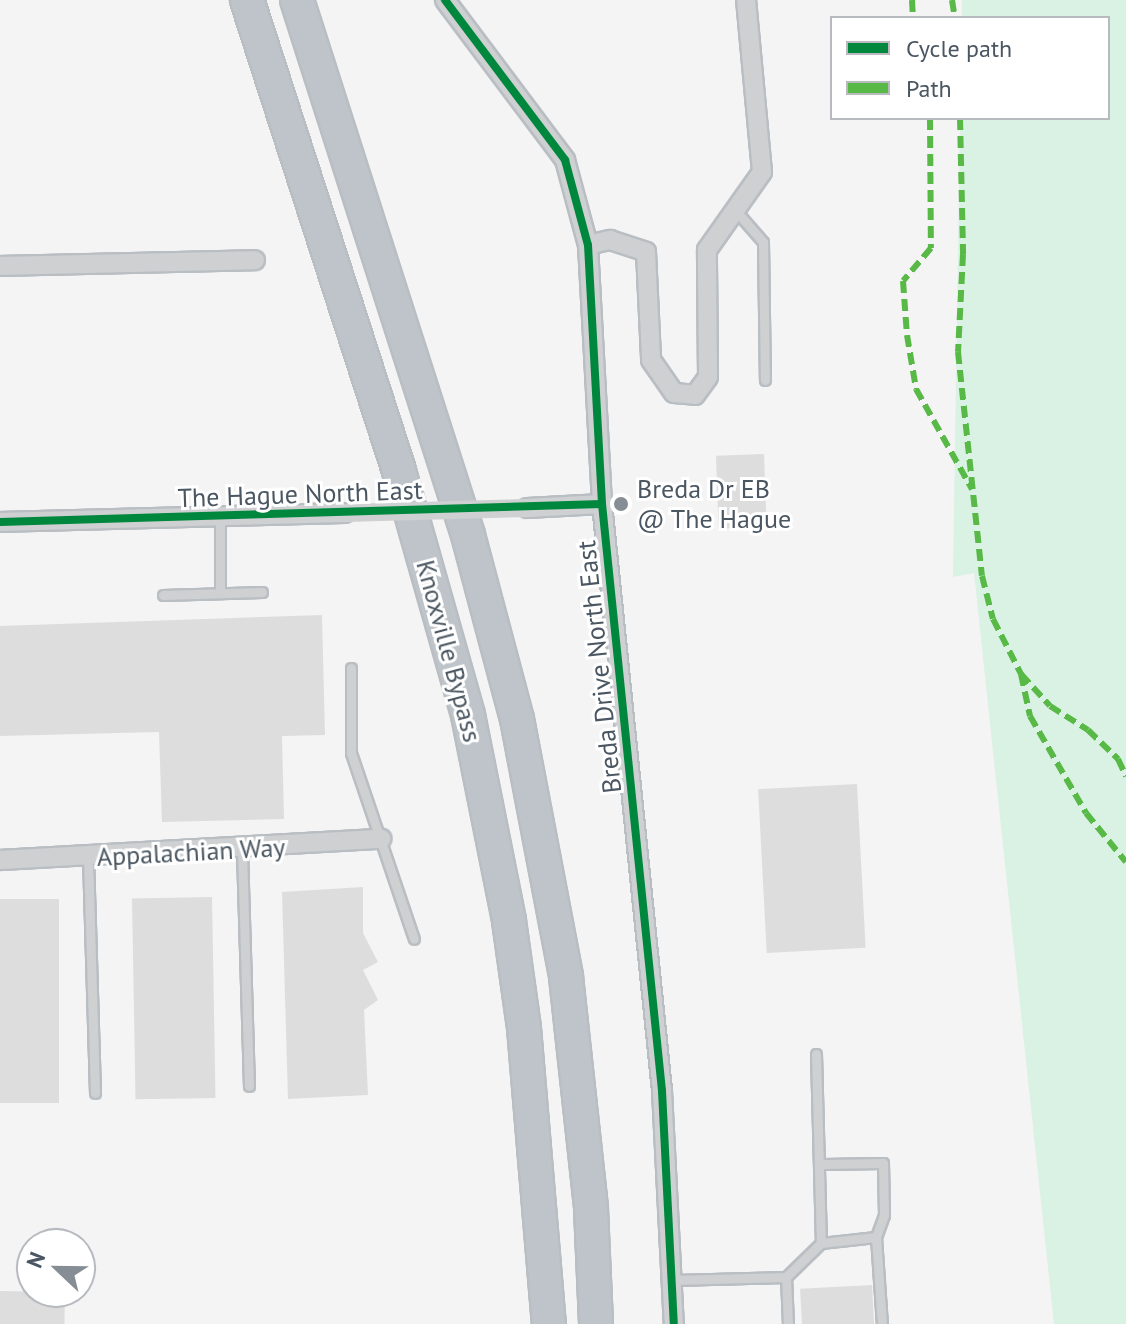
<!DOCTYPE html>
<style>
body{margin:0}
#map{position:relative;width:1126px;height:1324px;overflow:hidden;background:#f4f4f4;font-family:"PT Sans",sans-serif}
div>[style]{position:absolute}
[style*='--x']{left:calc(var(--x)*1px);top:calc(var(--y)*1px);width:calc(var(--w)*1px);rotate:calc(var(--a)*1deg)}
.green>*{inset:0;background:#d9f2e3}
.building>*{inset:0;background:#ddddde;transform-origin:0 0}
.roads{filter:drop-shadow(2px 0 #b9bec3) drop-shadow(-2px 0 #b9bec3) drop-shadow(0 2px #b9bec3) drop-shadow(0 -2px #b9bec3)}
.service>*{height:9px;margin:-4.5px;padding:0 4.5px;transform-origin:4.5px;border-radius:4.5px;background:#ced0d2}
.minor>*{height:18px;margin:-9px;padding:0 9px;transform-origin:9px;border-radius:9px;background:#ced0d2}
.motorway>*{height:32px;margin:-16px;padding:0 16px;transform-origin:16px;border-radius:16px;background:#bec4c9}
.minor-bridge>*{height:18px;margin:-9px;padding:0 9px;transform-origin:9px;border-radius:9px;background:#ced0d2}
.quiet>*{height:6px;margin-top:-3px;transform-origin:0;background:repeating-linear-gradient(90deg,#58b947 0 12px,transparent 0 18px)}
.cycleway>*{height:8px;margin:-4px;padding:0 4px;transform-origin:4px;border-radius:4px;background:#00873e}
.dots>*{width:22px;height:22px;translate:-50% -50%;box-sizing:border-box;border:4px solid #fff;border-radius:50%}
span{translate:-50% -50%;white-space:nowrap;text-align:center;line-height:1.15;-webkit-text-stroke:6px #fff;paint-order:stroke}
.poi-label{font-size:26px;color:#4a5661}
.left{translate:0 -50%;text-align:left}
.street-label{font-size:26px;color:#4a5661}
.legend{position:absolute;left:830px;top:16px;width:280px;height:104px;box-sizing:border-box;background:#fff;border:2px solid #b7bbc0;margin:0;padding:10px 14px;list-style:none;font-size:24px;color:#4a5661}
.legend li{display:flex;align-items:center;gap:16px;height:40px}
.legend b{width:40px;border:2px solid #b7bbc0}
.north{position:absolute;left:16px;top:1228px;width:80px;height:80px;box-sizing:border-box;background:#fff;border:2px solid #b7bbc0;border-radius:50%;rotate:292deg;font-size:22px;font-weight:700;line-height:32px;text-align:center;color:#4a5661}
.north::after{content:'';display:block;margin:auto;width:28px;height:36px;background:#868d94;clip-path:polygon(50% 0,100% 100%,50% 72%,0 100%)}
</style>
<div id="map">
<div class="green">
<i style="clip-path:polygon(962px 0,1126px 0,1126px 1324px,1054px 1324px,974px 573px,953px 577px,960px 118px,1108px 118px,1108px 18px,962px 18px)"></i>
</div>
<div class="building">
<i style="left:764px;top:454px;width:73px;height:48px;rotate:88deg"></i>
<i style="clip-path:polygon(322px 615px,325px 735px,282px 736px,284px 819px,162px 822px,159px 732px,0 736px,0 626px)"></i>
<i style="left:857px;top:784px;width:164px;height:99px;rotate:87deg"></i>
<i style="clip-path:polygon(363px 887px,363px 933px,378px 962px,363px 970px,378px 1000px,364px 1010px,368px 1095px,288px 1099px,282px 892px)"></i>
<i style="left:212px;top:897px;width:201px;height:80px;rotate:89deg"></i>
<i style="left:0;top:899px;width:59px;height:204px"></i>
<i style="left:872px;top:1285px;width:39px;height:72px;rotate:87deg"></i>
<i style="left:0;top:1291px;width:65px;height:33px;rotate:1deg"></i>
</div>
<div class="roads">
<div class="service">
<i style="--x:736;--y:211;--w:41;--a:48.9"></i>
<i style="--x:763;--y:242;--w:138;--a:89.2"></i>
<i style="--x:220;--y:516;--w:77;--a:90"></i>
<i style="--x:163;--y:595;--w:99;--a:-1.7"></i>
<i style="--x:351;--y:668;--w:85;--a:90"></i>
<i style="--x:351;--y:753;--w:196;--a:71.3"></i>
<i style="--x:242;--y:851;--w:235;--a:88.3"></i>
<i style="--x:88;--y:857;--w:236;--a:88.3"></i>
<i style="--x:816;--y:1054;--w:189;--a:88.5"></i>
<i style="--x:823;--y:1164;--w:60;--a:-1"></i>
<i style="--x:883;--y:1163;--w:52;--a:88.9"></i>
<i style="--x:884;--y:1215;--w:23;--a:110"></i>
<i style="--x:786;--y:1277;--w:47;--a:87.6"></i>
<i style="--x:674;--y:1280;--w:112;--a:-1.5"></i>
<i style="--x:786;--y:1277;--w:49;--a:-44.2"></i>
<i style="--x:821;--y:1243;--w:55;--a:-6.2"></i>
<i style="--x:876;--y:1237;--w:87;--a:86.1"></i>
</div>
<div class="minor">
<i style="--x:445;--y:0;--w:200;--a:53.1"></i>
<i style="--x:565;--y:160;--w:88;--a:74.9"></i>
<i style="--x:588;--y:245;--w:259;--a:86.9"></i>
<i style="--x:602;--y:504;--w:590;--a:84.16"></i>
<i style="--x:662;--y:1091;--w:233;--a:87.1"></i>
<i style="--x:588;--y:245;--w:23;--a:-13"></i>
<i style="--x:610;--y:240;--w:38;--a:18"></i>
<i style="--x:646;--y:252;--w:108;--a:87.3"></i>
<i style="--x:651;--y:360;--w:40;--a:55.1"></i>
<i style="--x:674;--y:393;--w:21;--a:5"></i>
<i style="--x:695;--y:395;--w:22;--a:-54"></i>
<i style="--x:708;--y:377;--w:127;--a:-90.5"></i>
<i style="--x:707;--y:250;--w:95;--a:-54.8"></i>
<i style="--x:762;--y:172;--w:173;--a:-95.3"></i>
<i style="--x:0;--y:266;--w:255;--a:-1.3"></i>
<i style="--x:527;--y:508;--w:75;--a:-3.1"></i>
<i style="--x:0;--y:522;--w:345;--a:-1.5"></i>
<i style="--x:0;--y:860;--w:382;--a:-3.2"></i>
</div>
<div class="motorway">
<i style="--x:247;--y:0;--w:495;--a:72.1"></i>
<i style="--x:399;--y:471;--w:254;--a:74.2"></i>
<i style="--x:468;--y:715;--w:210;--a:78.7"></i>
<i style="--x:509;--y:921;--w:108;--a:82"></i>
<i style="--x:524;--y:1028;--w:297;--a:85.2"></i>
<i style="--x:297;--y:0;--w:562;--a:72.27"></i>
<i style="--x:468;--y:535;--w:190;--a:75.1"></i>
<i style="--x:517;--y:719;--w:263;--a:79.2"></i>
<i style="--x:566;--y:977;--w:233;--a:83.8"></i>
<i style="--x:591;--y:1209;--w:115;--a:87.5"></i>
</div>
</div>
<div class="minor-bridge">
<i style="--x:345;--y:513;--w:182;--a:-1.6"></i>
</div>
<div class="quiet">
<i style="--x:912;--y:0;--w:18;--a:87"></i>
<i style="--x:952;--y:0;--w:18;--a:81"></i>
<i style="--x:930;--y:118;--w:130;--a:89.6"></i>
<i style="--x:931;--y:248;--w:43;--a:130.3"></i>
<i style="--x:903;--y:281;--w:54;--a:85.8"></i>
<i style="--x:907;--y:335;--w:55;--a:80.5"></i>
<i style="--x:916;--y:389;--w:115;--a:60.8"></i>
<i style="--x:960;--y:118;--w:136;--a:88.7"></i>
<i style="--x:963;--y:254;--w:98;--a:92.9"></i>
<i style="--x:958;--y:352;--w:225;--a:83.9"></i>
<i style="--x:982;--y:576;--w:44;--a:75.7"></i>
<i style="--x:993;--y:619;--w:62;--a:63"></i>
<i style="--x:1021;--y:674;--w:43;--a:47.8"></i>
<i style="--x:1050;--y:706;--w:45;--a:32.3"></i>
<i style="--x:1088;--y:730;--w:42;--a:44"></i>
<i style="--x:1118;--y:759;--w:19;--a:65"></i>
<i style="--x:1021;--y:674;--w:43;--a:77.9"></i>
<i style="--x:1030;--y:716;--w:112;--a:60"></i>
<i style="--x:1086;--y:813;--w:63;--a:50.8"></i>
</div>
<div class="cycleway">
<i style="--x:445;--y:0;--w:200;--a:53.1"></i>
<i style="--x:565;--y:160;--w:88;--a:74.9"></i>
<i style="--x:588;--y:245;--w:259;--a:86.9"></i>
<i style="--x:602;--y:504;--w:590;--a:84.16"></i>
<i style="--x:662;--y:1091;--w:233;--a:87.1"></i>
<i style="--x:0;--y:522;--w:602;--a:-1.71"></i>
</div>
<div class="dots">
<i style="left:621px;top:504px;background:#868d94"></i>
</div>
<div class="poi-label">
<span class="left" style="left:637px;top:504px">Breda Dr EB<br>@ The Hague</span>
</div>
<div class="street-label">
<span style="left:300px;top:494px;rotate:-2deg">The Hague North East</span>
<span style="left:449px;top:651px;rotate:75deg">Knoxville Bypass</span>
<span style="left:599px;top:667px;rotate:-96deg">Breda Drive North East</span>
<span style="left:191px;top:852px;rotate:-3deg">Appalachian Way</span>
</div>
<ul class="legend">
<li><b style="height:10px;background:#00873e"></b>Cycle path</li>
<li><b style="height:10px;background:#58b947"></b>Path</li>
</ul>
<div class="north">N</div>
</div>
